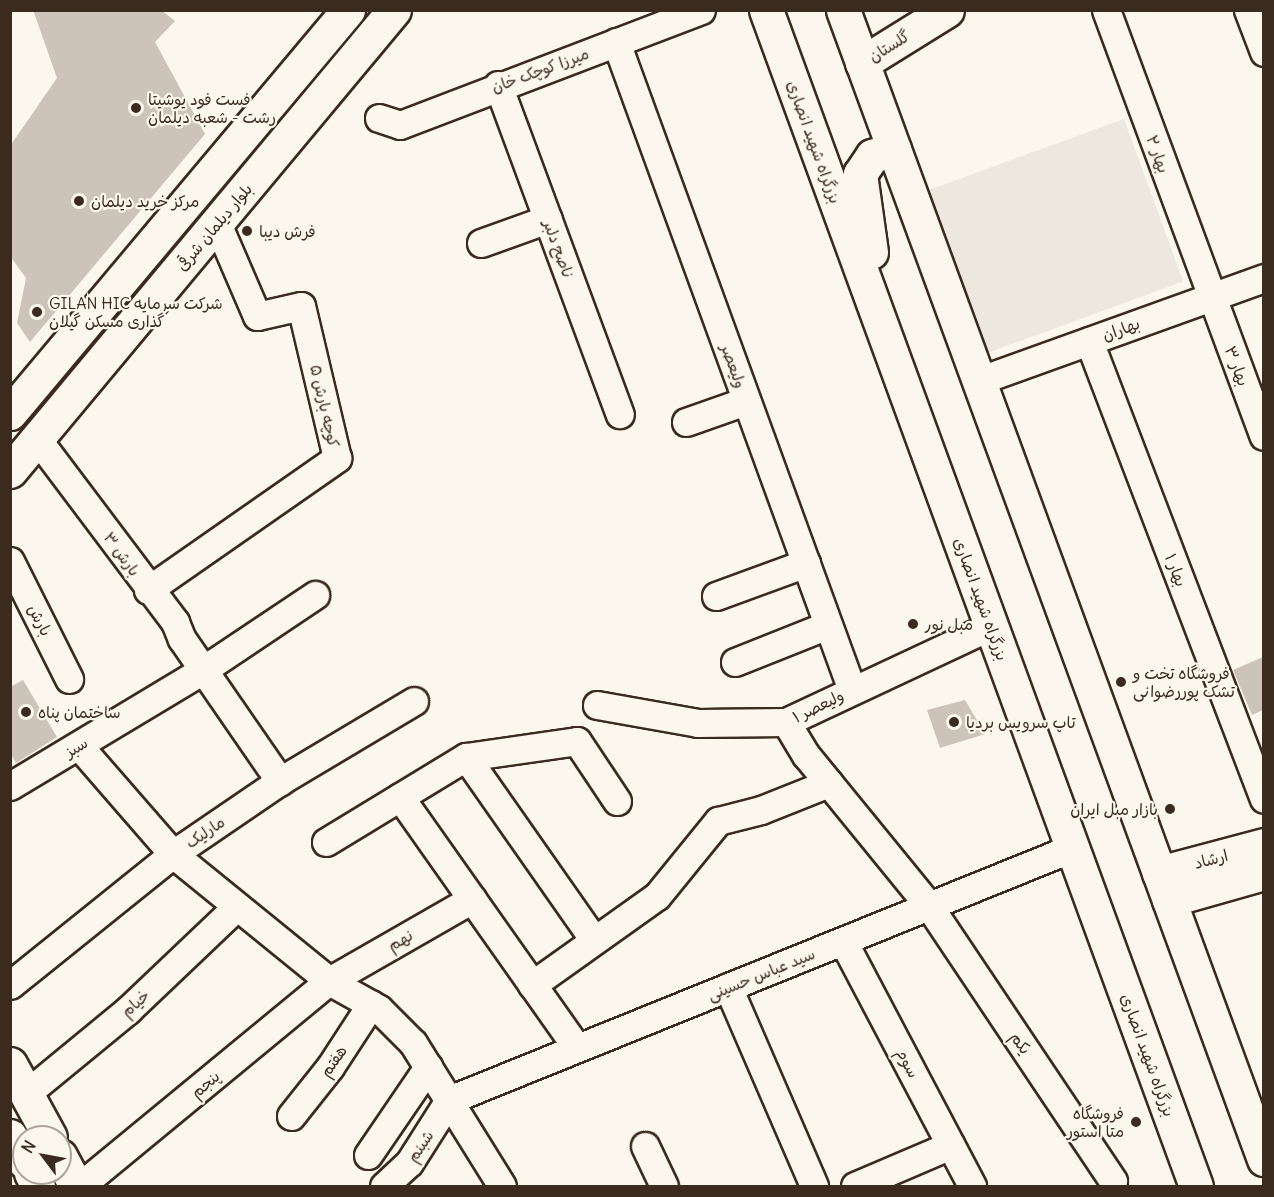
<!DOCTYPE html>
<meta charset="utf-8">
<style>
body{margin:0}
#map{position:relative;width:1274px;height:1197px;overflow:hidden;background:#fbf7ec;font-family:Delius,"Playpen Sans Arabic",sans-serif}
div>[style]{position:absolute}
[style*='--x']{left:calc(var(--x)*1px);top:calc(var(--y)*1px);width:calc(var(--w)*1px);rotate:calc(var(--a)*1deg)}
.built>*{inset:0;background:#ede8dd;transform-origin:0 0}
.building>*{inset:0;background:#ccc4b9}
.roads{filter:drop-shadow(2px 0 #3b2a1e) drop-shadow(-2px 0 #3b2a1e) drop-shadow(0 2px #3b2a1e) drop-shadow(0 -2px #3b2a1e)}
.minor>*{height:27px;margin:-13.5px;padding:0 13.5px;transform-origin:13.5px;border-radius:13.5px;background:#fbf7ec}
.major>*{height:33px;margin:-16.5px;padding:0 16.5px;transform-origin:16.5px;border-radius:16.5px;background:#fbf7ec}
.highway>*{height:33px;margin:-16.5px;padding:0 16.5px;transform-origin:16.5px;border-radius:16.5px;background:#fbf7ec}
.dots>*{width:16px;height:16px;translate:-50% -50%;box-sizing:border-box;border:3px solid #fbf7ec;border-radius:50%}
span{translate:-50% -50%;white-space:nowrap;text-align:center;line-height:1.15;-webkit-text-stroke:4.5px #fbf7ec;paint-order:stroke}
.street-label{font-size:16px;color:#3b2a1e}
.poi-label{font-size:16px;color:#3b2a1e}
.left{translate:0 -50%;text-align:left}
.right{translate:-100% -50%;text-align:right}
.frame{position:absolute;inset:0;border:12px solid #3b2a1e;pointer-events:none}
.north{position:absolute;left:12px;top:1125px;width:60px;height:60px;box-sizing:border-box;background:#fbf7ec;border:2px solid #aea59a;border-radius:50%;rotate:302deg;font-size:16px;font-weight:700;line-height:24px;text-align:center;color:#3b2a1e}
.north::after{content:'';display:block;margin:auto;width:21px;height:27px;background:#3b2a1e;clip-path:polygon(50% 0,100% 100%,50% 72%,0 100%)}
</style>
<div id="map">
<div class="built">
<i style="left:1124px;top:119px;width:173px;height:211px;rotate:70deg"></i>
</div>
<div class="building">
<i style="clip-path:polygon(33px 10px,161px 10px,175px 21px,155px 42px,205px 134px,30px 342px,17px 323px,26px 278px,10px 256px,10px 146px,57px 78px)"></i>
<i style="clip-path:polygon(1263px 657px,1263px 710px,1252px 715px,1233px 670px)"></i>
<i style="clip-path:polygon(23px 680px,57px 737px,16px 763px,10px 753px,10px 687px)"></i>
<i style="clip-path:polygon(965px 700px,985px 734px,940px 748px,927px 710px)"></i>
</div>
<div class="roads">
<div class="minor">
<i style="--x:1106;--y:10;--w:454;--a:69.7"></i>
<i style="--x:1248;--y:10;--w:45;--a:69.1"></i>
<i style="--x:616;--y:42;--w:690;--a:69.99"></i>
<i style="--x:498;--y:85;--w:351;--a:69.7"></i>
<i style="--x:379;--y:118;--w:22;--a:18"></i>
<i style="--x:400;--y:125;--w:322;--a:-20.9"></i>
<i style="--x:481;--y:243;--w:71;--a:-19.7"></i>
<i style="--x:1089;--y:341;--w:490;--a:69.1"></i>
<i style="--x:978;--y:381;--w:304;--a:-19.8"></i>
<i style="--x:686;--y:422;--w:64;--a:-19.3"></i>
<i style="--x:38;--y:440;--w:228;--a:53"></i>
<i style="--x:175;--y:622;--w:18;--a:68"></i>
<i style="--x:182;--y:639;--w:173;--a:55.4"></i>
<i style="--x:10;--y:561;--w:132;--a:63.4"></i>
<i style="--x:148;--y:590;--w:231;--a:-34.9"></i>
<i style="--x:337;--y:458;--w:156;--a:-103.3"></i>
<i style="--x:301;--y:306;--w:45;--a:167.2"></i>
<i style="--x:257;--y:316;--w:101;--a:-113.3"></i>
<i style="--x:716;--y:596;--w:96;--a:-20.1"></i>
<i style="--x:735;--y:662;--w:100;--a:-21.7"></i>
<i style="--x:597;--y:705;--w:103;--a:10.1"></i>
<i style="--x:698;--y:723;--w:88;--a:-0.7"></i>
<i style="--x:786;--y:722;--w:226;--a:-25.1"></i>
<i style="--x:786;--y:722;--w:39;--a:59"></i>
<i style="--x:806;--y:755;--w:195;--a:50.8"></i>
<i style="--x:929;--y:906;--w:331;--a:56.2"></i>
<i style="--x:79;--y:746;--w:143;--a:49"></i>
<i style="--x:173;--y:854;--w:201;--a:39.1"></i>
<i style="--x:329;--y:981;--w:57;--a:29.2"></i>
<i style="--x:379;--y:1009;--w:48;--a:45"></i>
<i style="--x:413;--y:1043;--w:168;--a:58.1"></i>
<i style="--x:466;--y:757;--w:223;--a:55"></i>
<i style="--x:10;--y:786;--w:225;--a:-31"></i>
<i style="--x:203;--y:670;--w:135;--a:-33.8"></i>
<i style="--x:400;--y:797;--w:307;--a:54.8"></i>
<i style="--x:326;--y:842;--w:164;--a:-31.3"></i>
<i style="--x:466;--y:757;--w:112;--a:-8.2"></i>
<i style="--x:577;--y:741;--w:72;--a:56.3"></i>
<i style="--x:843;--y:941;--w:277;--a:62.2"></i>
<i style="--x:10;--y:985;--w:209;--a:-38.8"></i>
<i style="--x:173;--y:854;--w:130;--a:-34.3"></i>
<i style="--x:280;--y:781;--w:156;--a:-30.8"></i>
<i style="--x:532;--y:985;--w:153;--a:-35.5"></i>
<i style="--x:657;--y:896;--w:97;--a:-50.9"></i>
<i style="--x:718;--y:821;--w:44;--a:-14.3"></i>
<i style="--x:761;--y:810;--w:73;--a:-21.7"></i>
<i style="--x:728;--y:987;--w:217;--a:66.6"></i>
<i style="--x:27;--y:1093;--w:131;--a:-39.4"></i>
<i style="--x:128;--y:1010;--w:149;--a:-43.6"></i>
<i style="--x:291;--y:1116;--w:63;--a:-51.5"></i>
<i style="--x:330;--y:1067;--w:75;--a:-56.9"></i>
<i style="--x:645;--y:1146;--w:44;--a:64.6"></i>
<i style="--x:368;--y:1155;--w:107;--a:-55.7"></i>
<i style="--x:80;--y:1186;--w:323;--a:-39.5"></i>
<i style="--x:329;--y:981;--w:165;--a:-29.8"></i>
<i style="--x:384;--y:1186;--w:34;--a:-43"></i>
<i style="--x:409;--y:1163;--w:75;--a:-57.6"></i>
<i style="--x:449;--y:1100;--w:672;--a:-22.02"></i>
<i style="--x:855;--y:1186;--w:104;--a:-23.1"></i>
</div>
<div class="major">
<i style="--x:862;--y:63;--w:100;--a:-31.9"></i>
<i style="--x:10;--y:413;--w:526;--a:-50.01"></i>
<i style="--x:10;--y:471;--w:600;--a:-50.21"></i>
<i style="--x:1159;--y:873;--w:109;--a:-14.9"></i>
<i style="--x:1169;--y:900;--w:99;--a:-15.9"></i>
<i style="--x:10;--y:1064;--w:83;--a:61.3"></i>
<i style="--x:10;--y:1136;--w:29;--a:61"></i>
<i style="--x:60;--y:1156;--w:34;--a:62"></i>
<i style="--x:31;--y:1173;--w:15;--a:62"></i>
</div>
<div class="highway">
<i style="--x:766;--y:10;--w:1252;--a:69.92"></i>
<i style="--x:843;--y:10;--w:1224;--a:69.88"></i>
<i style="--x:871;--y:252;--w:79;--a:-98"></i>
<i style="--x:860;--y:174;--w:22;--a:-56"></i>
<i style="--x:872;--y:156;--w:23;--a:-18"></i>
</div>
</div>
<div class="dots">
<i style="left:136px;top:108px;background:#3b2a1e"></i>
<i style="left:79px;top:201px;background:#3b2a1e"></i>
<i style="left:247px;top:231px;background:#3b2a1e"></i>
<i style="left:37px;top:312px;background:#3b2a1e"></i>
<i style="left:913px;top:624px;background:#3b2a1e"></i>
<i style="left:1121px;top:682px;background:#3b2a1e"></i>
<i style="left:26px;top:712px;background:#3b2a1e"></i>
<i style="left:954px;top:722px;background:#3b2a1e"></i>
<i style="left:1170px;top:809px;background:#3b2a1e"></i>
<i style="left:1136px;top:1122px;background:#3b2a1e"></i>
</div>
<div class="street-label">
<span style="left:889px;top:46px;rotate:-32deg">گلستان</span>
<span style="left:540px;top:70px;rotate:-20deg">میرزا کوچک خان</span>
<span style="left:814px;top:142px;rotate:70deg">بزرگراه شهید انصاری</span>
<span style="left:1158px;top:154px;rotate:70deg">بهار ۲</span>
<span style="left:214px;top:227px;rotate:-50deg">بلوار دیلمان شرقی</span>
<span style="left:559px;top:249px;rotate:70deg">ناصح دلبر</span>
<span style="left:1121px;top:329px;rotate:-20deg">بهاران</span>
<span style="left:734px;top:366px;rotate:70deg">ولیعصر</span>
<span style="left:1237px;top:366px;rotate:69deg">بهار ۳</span>
<span style="left:325px;top:406px;rotate:77deg">کوچه بارش ۵</span>
<span style="left:122px;top:554px;rotate:54deg">بارش ۳</span>
<span style="left:1176px;top:570px;rotate:69deg">بهار ۱</span>
<span style="left:981px;top:599px;rotate:70deg">بزرگراه شهید انصاری</span>
<span style="left:40px;top:620px;rotate:63deg">بارش</span>
<span style="left:818px;top:706px;rotate:-26deg">ولیعصر ۱</span>
<span style="left:76px;top:747px;rotate:-31deg">سبز</span>
<span style="left:205px;top:832px;rotate:-34deg">مارلیک</span>
<span style="left:1211px;top:859px;rotate:-15deg">ارشاد</span>
<span style="left:400px;top:940px;rotate:-30deg">نهم</span>
<span style="left:761px;top:974px;rotate:-22deg">سید عباس حسینی</span>
<span style="left:135px;top:1003px;rotate:-42deg">خیام</span>
<span style="left:1021px;top:1043px;rotate:56deg">یکم</span>
<span style="left:1148px;top:1055px;rotate:70deg">بزرگراه شهید انصاری</span>
<span style="left:333px;top:1061px;rotate:-55deg">هفتم</span>
<span style="left:908px;top:1063px;rotate:62deg">سوم</span>
<span style="left:205px;top:1084px;rotate:-40deg">پنجم</span>
<span style="left:420px;top:1146px;rotate:-56deg">شبنم</span>
</div>
<div class="poi-label">
<span class="left" style="left:148px;top:108px">فست فود یوشیتا<br>رشت - شعبه دیلمان</span>
<span class="left" style="left:91px;top:201px">مرکز خرید دیلمان</span>
<span class="left" style="left:259px;top:231px">فرش دیبا</span>
<span class="left" style="left:49px;top:312px">GILAN HIC شرکت سرمایه<br>گذاری مسکن گیلان</span>
<span class="left" style="left:925px;top:624px">مبل نور</span>
<span class="left" style="left:1133px;top:682px">فروشگاه تخت و<br>تشک پوررضوانی</span>
<span class="left" style="left:38px;top:712px">ساختمان پناه</span>
<span class="left" style="left:966px;top:722px">تاپ سرویس بردیا</span>
<span class="right" style="left:1158px;top:809px">بازار مبل ایران</span>
<span class="right" style="left:1124px;top:1122px">فروشگاه<br>متا استور</span>
</div>
<div class="frame"></div>
<div class="north">N</div>
</div>
